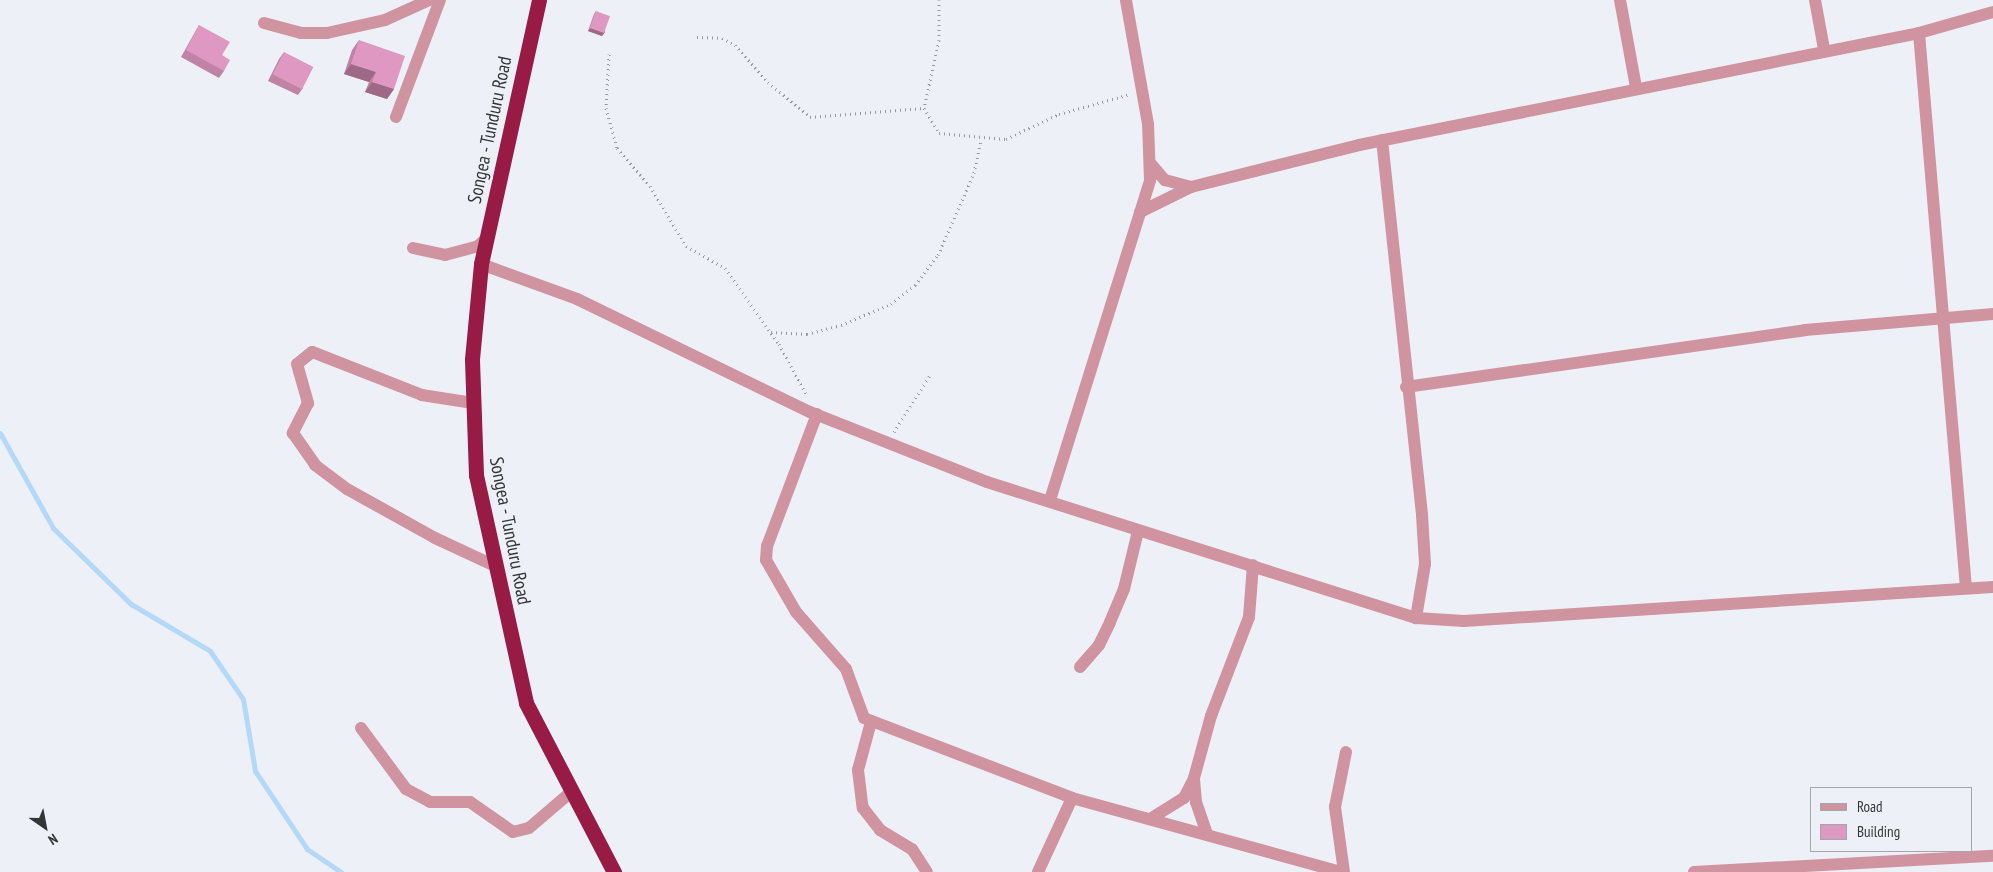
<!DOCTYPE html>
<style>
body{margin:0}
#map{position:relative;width:1993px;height:872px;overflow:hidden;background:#edf1f7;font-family:"PT Sans Narrow",sans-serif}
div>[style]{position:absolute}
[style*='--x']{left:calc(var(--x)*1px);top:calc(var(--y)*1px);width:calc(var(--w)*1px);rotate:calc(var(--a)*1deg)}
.stream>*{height:5px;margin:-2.5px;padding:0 2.5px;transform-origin:2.5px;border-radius:2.5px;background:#b3d8f8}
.path>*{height:3px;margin-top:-1.5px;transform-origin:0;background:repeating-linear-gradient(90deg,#96999d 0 1px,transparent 0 5px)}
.minor>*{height:12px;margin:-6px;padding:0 6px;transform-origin:6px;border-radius:6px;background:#cf949f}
.highway>*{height:15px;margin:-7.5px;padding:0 7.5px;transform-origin:7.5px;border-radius:7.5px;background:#971b45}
.wall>*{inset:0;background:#c083a6}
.shaded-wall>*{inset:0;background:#9c6a87}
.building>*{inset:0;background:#df98c1;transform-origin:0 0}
span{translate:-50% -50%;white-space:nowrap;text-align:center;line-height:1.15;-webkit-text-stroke:5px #edf1f7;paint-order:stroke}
.street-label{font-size:19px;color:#333537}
.legend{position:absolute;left:1810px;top:787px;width:162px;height:65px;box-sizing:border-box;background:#edf1f7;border:1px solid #a3a6aa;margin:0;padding:6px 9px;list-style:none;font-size:15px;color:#333537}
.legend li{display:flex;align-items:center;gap:10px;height:25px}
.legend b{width:25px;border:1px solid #a3a6aa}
.north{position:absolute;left:20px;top:802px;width:50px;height:50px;-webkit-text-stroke:4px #edf1f7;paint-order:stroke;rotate:147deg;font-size:14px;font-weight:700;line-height:20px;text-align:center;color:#333537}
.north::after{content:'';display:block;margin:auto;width:18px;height:22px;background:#333537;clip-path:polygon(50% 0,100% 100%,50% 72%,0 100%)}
</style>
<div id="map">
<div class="stream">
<i style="--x:0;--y:433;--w:109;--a:60.8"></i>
<i style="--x:53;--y:528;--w:109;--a:44.3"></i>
<i style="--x:131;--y:604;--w:92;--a:30.7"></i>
<i style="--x:210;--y:651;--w:58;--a:55.5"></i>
<i style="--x:243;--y:699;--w:73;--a:80.5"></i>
<i style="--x:255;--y:771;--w:94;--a:56.3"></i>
<i style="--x:307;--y:849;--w:41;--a:34.1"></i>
</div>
<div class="path">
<i style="--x:939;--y:0;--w:40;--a:90"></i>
<i style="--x:939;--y:40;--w:70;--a:102.4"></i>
<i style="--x:924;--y:108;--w:29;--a:59"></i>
<i style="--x:939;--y:133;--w:67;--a:5.1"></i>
<i style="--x:1006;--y:139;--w:59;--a:-25.3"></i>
<i style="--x:1059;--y:114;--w:74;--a:-15.7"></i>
<i style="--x:697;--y:37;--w:25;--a:2"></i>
<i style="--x:722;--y:38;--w:15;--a:28"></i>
<i style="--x:735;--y:45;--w:50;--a:48.3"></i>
<i style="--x:768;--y:82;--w:55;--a:39.8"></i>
<i style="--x:810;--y:117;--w:114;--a:-4.5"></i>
<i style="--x:609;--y:54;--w:54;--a:93.2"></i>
<i style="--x:606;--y:108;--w:41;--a:74.6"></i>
<i style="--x:617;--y:148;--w:50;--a:49"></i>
<i style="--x:650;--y:186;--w:70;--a:59"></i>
<i style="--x:686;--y:246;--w:45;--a:29.4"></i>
<i style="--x:725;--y:268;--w:93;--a:54.6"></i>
<i style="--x:779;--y:344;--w:57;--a:61.6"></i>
<i style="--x:771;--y:332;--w:36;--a:3"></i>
<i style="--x:807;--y:334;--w:35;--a:-15"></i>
<i style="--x:841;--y:325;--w:54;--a:-22.8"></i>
<i style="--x:891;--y:304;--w:31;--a:-38"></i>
<i style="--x:915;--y:285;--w:38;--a:-53"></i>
<i style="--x:938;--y:255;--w:90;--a:-66.3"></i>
<i style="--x:974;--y:173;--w:34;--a:-78"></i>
<i style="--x:894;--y:432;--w:67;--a:-57.7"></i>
</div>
<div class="minor">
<i style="--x:1620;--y:0;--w:88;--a:79.6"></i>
<i style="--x:1815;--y:0;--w:50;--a:79.6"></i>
<i style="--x:264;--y:23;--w:38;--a:15"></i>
<i style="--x:301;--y:33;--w:26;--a:0"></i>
<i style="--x:327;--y:33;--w:59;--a:-12.6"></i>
<i style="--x:385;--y:20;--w:48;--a:-24.4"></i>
<i style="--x:1919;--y:33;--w:557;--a:85.16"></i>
<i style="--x:396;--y:117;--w:125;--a:-69.4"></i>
<i style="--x:1382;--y:140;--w:377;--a:83.9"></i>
<i style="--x:1422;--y:515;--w:49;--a:86.5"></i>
<i style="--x:1425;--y:564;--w:55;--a:99.5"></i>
<i style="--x:1150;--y:163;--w:23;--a:49"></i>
<i style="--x:1165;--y:180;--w:27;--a:15"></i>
<i style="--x:1140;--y:212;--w:57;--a:-26.1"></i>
<i style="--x:1191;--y:187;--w:173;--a:-14"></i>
<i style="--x:1359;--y:145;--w:571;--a:-11.31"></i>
<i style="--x:1919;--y:33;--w:77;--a:-15.8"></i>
<i style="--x:413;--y:248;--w:33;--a:12"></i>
<i style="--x:445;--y:255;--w:34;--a:-15"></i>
<i style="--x:478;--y:246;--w:12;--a:-42"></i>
<i style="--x:481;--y:264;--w:102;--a:20"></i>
<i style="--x:577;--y:299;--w:259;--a:25.9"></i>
<i style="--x:810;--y:412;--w:190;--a:21.6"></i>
<i style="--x:987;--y:482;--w:450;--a:17.6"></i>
<i style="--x:1416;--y:618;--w:48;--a:3.6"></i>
<i style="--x:1464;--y:621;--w:530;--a:-3.68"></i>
<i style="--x:1406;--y:387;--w:403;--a:-8.1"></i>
<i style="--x:1805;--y:330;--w:189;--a:-4.9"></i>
<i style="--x:473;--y:403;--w:52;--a:-171.1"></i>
<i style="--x:422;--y:395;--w:118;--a:-158.6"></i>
<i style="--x:312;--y:352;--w:19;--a:141"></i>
<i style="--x:297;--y:364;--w:41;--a:74.2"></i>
<i style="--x:308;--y:403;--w:34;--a:117"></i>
<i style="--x:293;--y:433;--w:39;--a:55"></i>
<i style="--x:315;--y:465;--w:40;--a:37"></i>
<i style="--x:347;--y:489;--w:101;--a:29.1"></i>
<i style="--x:435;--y:538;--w:66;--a:25"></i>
<i style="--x:817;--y:414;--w:141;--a:110.7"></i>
<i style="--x:767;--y:546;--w:14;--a:94"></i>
<i style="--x:766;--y:560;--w:60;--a:60"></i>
<i style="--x:796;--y:612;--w:76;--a:48.7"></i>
<i style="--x:846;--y:669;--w:52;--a:69.8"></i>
<i style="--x:864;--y:718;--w:223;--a:21"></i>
<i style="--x:1072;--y:798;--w:278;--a:15.4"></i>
<i style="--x:1050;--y:500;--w:335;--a:-72.6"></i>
<i style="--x:1150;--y:180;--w:56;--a:-92"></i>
<i style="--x:1148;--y:124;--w:126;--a:-100.1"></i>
<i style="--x:1080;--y:667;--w:29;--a:-49"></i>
<i style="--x:1099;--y:645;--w:25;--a:-64"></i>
<i style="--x:1110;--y:622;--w:36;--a:-67"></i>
<i style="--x:1124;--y:589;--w:60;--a:-76.4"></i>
<i style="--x:871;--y:722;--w:50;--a:105.2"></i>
<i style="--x:858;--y:770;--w:38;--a:83"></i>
<i style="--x:863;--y:808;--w:28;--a:52"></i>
<i style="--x:880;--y:830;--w:37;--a:31"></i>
<i style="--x:912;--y:849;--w:27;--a:57"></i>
<i style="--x:361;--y:728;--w:76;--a:53.6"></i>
<i style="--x:406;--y:789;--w:27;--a:28"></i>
<i style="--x:430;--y:802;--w:40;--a:0"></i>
<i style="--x:470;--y:802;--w:52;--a:34.9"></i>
<i style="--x:513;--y:832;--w:16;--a:-14"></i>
<i style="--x:529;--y:828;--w:54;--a:-40.5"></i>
<i style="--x:1150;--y:819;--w:40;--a:-32"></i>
<i style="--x:1184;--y:798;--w:20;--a:-63"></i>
<i style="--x:1207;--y:834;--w:34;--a:-109"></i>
<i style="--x:1196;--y:802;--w:24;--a:-95"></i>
<i style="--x:1194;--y:778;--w:64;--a:-74.7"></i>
<i style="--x:1211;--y:716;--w:106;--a:-69"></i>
<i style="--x:1249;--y:617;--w:52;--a:-85.6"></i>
<i style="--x:1038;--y:872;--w:81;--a:-65.3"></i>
<i style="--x:1344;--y:872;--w:66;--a:-97.9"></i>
<i style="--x:1335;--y:807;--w:56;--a:-78.7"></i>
<i style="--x:1694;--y:872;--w:299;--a:-3.1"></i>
</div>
<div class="highway">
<i style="--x:539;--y:0;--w:270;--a:102.4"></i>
<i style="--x:481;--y:264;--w:96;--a:95.4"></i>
<i style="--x:472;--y:360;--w:115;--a:88"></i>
<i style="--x:476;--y:475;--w:233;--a:77.6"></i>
<i style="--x:526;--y:703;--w:191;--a:62.5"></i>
</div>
<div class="wall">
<i style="clip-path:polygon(596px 11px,605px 32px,602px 36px,588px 31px,594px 14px)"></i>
<i style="clip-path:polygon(199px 25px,222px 55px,224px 71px,219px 78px,181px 57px,195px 32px)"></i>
<i style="clip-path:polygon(359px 40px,394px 89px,387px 99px,365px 92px,369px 82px,344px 74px,352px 50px)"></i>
<i style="clip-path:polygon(284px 52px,303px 88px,298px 95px,268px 81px,279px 59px)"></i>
</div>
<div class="shaded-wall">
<i style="clip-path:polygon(591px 28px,605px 32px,602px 36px,588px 31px)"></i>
<i style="clip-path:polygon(351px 64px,376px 72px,369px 82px,344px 74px)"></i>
<i style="clip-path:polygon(372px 82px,394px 89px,387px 99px,365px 92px)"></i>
</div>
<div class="building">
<i style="left:596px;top:11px;width:15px;height:18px;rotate:20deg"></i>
<i style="clip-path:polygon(199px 25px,230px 42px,222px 55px,230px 60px,224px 71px,186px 50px)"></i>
<i style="clip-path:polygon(359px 40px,405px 56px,394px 89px,372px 82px,376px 72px,351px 64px)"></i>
<i style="left:284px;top:52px;width:33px;height:25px;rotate:27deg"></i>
</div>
<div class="street-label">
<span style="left:490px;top:130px;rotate:-78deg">Songea - Tunduru Road</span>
<span style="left:510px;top:531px;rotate:79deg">Songea - Tunduru Road</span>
</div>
<ul class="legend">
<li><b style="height:6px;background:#cf949f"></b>Road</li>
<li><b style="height:14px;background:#df98c1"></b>Building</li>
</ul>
<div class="north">N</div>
</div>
